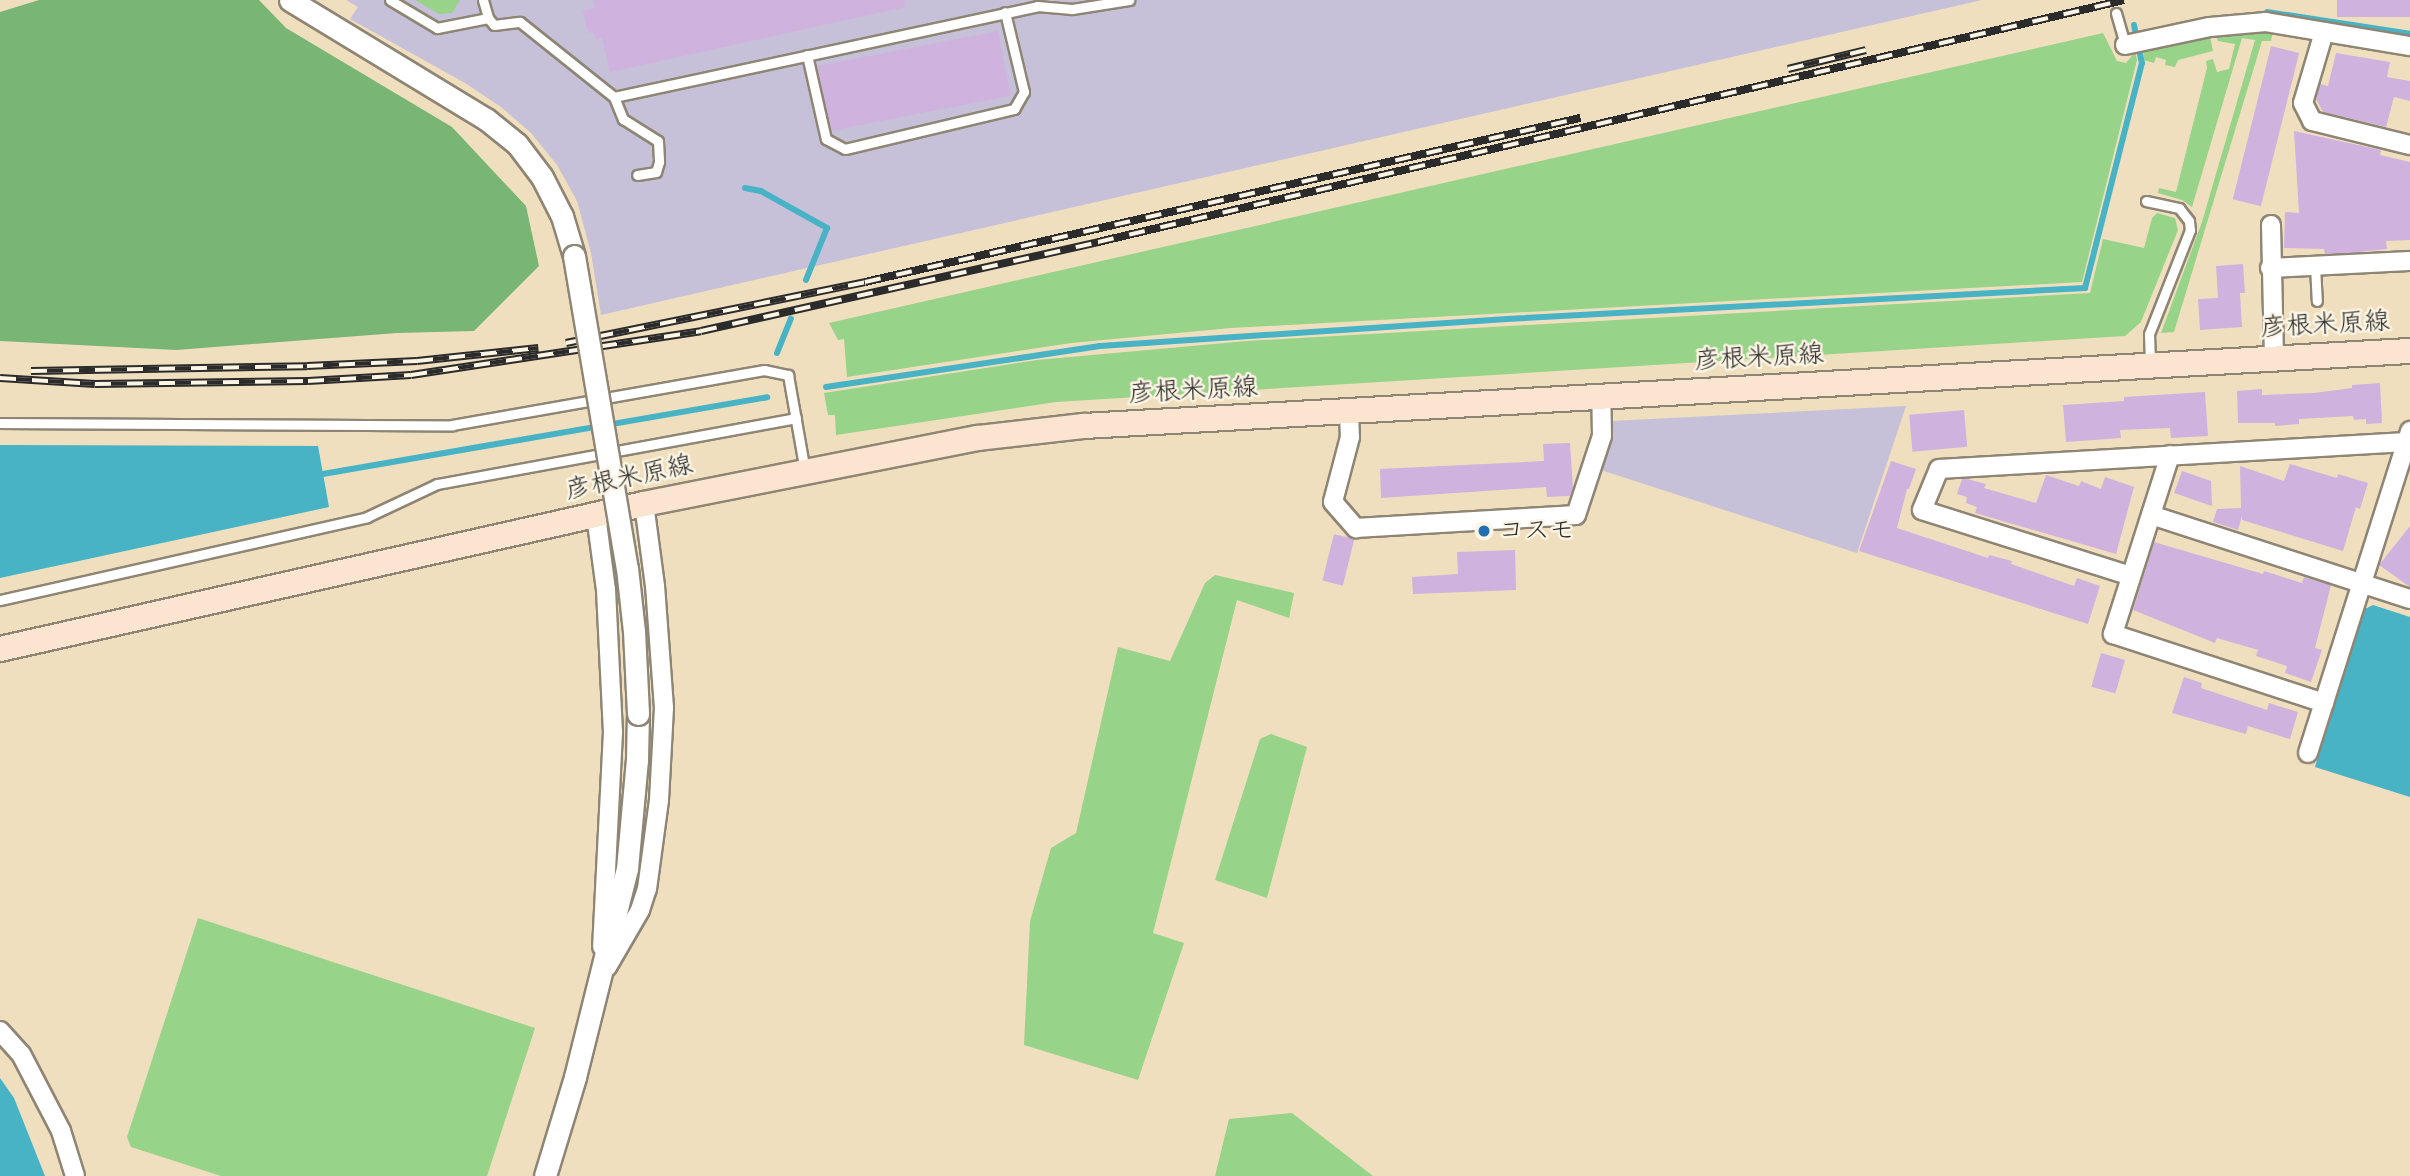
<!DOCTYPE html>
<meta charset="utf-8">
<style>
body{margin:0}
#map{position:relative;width:2410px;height:1176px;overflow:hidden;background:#f0dfbe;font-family:"Architects Daughter","Klee One",sans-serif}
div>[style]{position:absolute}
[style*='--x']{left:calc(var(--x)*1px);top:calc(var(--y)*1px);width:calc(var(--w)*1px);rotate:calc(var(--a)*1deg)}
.industrial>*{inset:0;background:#c6c0d9}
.green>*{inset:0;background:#97d388}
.forest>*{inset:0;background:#79b574}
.water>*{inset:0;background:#47b3c5}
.stream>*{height:6px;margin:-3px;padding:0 3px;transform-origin:3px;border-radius:3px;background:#47b3c5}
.building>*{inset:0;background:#d0b2de;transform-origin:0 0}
.roads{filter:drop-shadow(2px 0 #8e8574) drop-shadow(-2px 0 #8e8574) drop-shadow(0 2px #8e8574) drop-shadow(0 -2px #8e8574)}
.service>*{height:9px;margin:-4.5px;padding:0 4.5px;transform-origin:4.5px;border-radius:4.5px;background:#fff}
.minor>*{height:18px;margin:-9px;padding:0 9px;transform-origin:9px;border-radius:9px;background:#fff}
.tertiary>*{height:21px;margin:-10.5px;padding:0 10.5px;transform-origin:10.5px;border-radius:10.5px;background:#fff}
.secondary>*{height:24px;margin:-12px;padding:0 12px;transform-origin:12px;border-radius:12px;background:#fce5d0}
.rail>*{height:8px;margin-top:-4px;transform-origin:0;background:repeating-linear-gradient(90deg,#fcf5e5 0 16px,#2b2b2b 0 32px);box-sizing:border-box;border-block:2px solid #2b2b2b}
.bridges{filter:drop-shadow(2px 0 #8e8574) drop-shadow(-2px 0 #8e8574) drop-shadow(0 2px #8e8574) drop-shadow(0 -2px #8e8574)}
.tertiary-bridge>*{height:21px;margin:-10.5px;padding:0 10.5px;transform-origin:10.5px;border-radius:10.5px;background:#fff}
.dots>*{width:19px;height:19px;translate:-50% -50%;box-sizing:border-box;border:4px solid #fcf5e5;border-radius:50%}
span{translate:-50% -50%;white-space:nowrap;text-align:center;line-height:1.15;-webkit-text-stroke:5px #fcf5e5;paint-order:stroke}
.street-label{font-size:26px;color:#2b2b2b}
.poi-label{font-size:26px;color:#2b2b2b}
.left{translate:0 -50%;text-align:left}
</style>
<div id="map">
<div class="industrial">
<i style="clip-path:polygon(346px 0,1982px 0,601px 315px,591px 253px,577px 201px,557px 165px,531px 133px,501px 107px,465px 83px,350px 19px,358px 7px)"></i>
<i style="clip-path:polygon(1906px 406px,1857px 553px,1601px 470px,1611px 439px,1611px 421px)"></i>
</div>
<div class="green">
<i style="clip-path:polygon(415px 0,460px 0,452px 13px,439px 14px)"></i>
<i style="clip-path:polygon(2255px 29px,2273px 31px,2271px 41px,2262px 41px,2174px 332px,2161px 333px,2202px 222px,2255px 40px,2242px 38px,2192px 207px,2182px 200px,2158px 193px,2159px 188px,2176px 192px,2207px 68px,2206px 61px,2213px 59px,2217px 72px,2229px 69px,2235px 44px,2218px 41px,2216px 36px,2210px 37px,2213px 51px,2178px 60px,2175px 67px,2165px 65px,2166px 60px,2156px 57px,2154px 63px,2144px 60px,2143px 47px,2195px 35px)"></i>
<i style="clip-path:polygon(2103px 33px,2117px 61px,2126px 63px,2135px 52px,2137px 60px,2082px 282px,1231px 328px,1071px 343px,847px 377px,844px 339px,838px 340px,829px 323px)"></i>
<i style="clip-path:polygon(2157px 213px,2175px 218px,2178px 230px,2141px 322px,2125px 336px,1056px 402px,836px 435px,835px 415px,828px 415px,824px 393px,1037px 360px,1247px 341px,2090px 293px,2103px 239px,2144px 248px,2152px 218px)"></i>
<i style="clip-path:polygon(1215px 575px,1294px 593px,1289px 618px,1237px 600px,1153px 933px,1184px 943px,1138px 1080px,1024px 1045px,1030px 921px,1051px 848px,1076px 833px,1118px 647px,1170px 661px,1205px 583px)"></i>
<i style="clip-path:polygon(1271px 734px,1307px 747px,1267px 898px,1215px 880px,1260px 739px)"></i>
<i style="clip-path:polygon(198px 918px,535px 1028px,487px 1176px,221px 1176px,131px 1147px,127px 1137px)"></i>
<i style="clip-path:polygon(1292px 1113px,1373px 1176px,1215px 1176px,1229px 1119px)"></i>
</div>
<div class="forest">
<i style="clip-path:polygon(39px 0,259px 0,286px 28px,452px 127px,526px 206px,539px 266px,474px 331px,397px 333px,176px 350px,0 341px,0 12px)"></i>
</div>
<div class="water">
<i style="clip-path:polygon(0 445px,318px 446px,329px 507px,0 578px)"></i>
<i style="clip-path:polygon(2373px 605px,2410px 617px,2410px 797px,2315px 767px,2365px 609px)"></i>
<i style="clip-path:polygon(0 1078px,14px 1098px,45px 1176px,0 1176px)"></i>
</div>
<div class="stream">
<i style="--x:2267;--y:12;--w:145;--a:8.7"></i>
<i style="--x:2134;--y:25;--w:10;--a:79"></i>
<i style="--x:745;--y:188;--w:16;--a:11"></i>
<i style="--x:761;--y:191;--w:76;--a:29.3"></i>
<i style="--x:827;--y:228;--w:56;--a:112"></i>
<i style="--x:777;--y:353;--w:37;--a:-68"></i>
<i style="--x:826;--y:387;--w:277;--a:-8.5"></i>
<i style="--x:1100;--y:346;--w:408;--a:-3.8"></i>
<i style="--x:1507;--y:319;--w:579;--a:-3.07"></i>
<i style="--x:2085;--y:288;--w:232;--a:-75.8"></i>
<i style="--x:2142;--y:63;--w:13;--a:-103"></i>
<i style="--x:317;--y:475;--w:457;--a:-9.8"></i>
</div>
<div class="building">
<i style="clip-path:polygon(593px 0,905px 0,906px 7px,610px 72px,602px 38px,596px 40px,593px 32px,588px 33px,583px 11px,595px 8px)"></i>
<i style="left:2337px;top:0;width:73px;height:17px"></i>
<i style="left:998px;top:31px;width:66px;height:184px;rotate:79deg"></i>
<i style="left:2271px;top:46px;width:29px;height:158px;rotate:14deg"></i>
<i style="clip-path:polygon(2336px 53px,2390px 62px,2387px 77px,2410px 81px,2410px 101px,2394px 97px,2386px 127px,2323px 112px,2316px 99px,2320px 84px,2328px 86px)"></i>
<i style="clip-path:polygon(2294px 131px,2381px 150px,2380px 155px,2410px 162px,2410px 240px,2386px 241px,2387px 249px,2350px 253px,2325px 254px,2324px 249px,2284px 248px,2285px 212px,2299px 213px)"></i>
<i style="clip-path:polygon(2243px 264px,2245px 293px,2240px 293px,2242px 327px,2200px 330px,2198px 299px,2218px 298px,2216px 266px)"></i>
<i style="clip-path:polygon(2380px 383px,2382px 423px,2366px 424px,2366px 419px,2354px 420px,2353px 416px,2299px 419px,2299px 424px,2275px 426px,2275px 423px,2238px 423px,2237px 391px,2262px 389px,2262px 395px,2314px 393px,2352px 388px,2352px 385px)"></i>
<i style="clip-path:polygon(2205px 392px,2208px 436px,2171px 438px,2170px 428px,2120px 430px,2121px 438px,2066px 442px,2063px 405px,2124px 401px,2124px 397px)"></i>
<i style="left:1964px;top:410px;width:37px;height:55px;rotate:85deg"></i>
<i style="clip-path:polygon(1570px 443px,1573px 488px,1570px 496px,1547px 497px,1546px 487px,1381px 498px,1380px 469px,1544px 461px,1543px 444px)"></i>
<i style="clip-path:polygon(1891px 461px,1916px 469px,1909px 489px,1907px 489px,1897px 528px,1988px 558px,1989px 555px,2012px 561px,2011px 564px,2074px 586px,2077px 578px,2100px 586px,2088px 624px,1859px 551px)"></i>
<i style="clip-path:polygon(2290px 464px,2337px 478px,2338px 474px,2368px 483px,2360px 509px,2356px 507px,2343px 551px,2242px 520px,2242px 516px,2238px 530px,2213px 522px,2217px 509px,2241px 508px,2240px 466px,2284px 481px)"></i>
<i style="clip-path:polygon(2182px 471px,2211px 481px,2212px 506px,2174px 493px)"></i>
<i style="clip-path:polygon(2046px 475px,2079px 486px,2081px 481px,2101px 489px,2105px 477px,2134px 487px,2116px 554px,1975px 513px,1977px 507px,1966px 503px,1967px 497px,1957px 494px,1962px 479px,1967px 479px,1986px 484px,1984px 488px,2036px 503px)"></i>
<i style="clip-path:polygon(2410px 526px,2410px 587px,2379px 565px)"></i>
<i style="left:1334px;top:534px;width:21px;height:48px;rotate:14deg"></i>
<i style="clip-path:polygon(2154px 542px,2263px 574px,2264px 571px,2302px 583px,2304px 577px,2331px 585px,2315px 648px,2322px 650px,2311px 682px,2285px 673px,2287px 666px,2256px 656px,2258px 650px,2217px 638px,2215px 643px,2133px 610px)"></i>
<i style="clip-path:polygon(1515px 550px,1516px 590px,1413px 594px,1412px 577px,1458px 574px,1457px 552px)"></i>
<i style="left:2101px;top:653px;width:25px;height:35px;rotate:16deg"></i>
<i style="clip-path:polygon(2184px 677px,2202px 683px,2201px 688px,2267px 710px,2269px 703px,2298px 712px,2290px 739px,2248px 726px,2246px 734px,2172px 713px)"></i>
</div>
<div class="roads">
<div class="service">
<i style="--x:390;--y:0;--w:55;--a:30.8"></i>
<i style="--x:437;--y:28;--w:52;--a:-11.1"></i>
<i style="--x:483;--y:0;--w:19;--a:74"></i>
<i style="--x:488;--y:18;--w:9;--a:49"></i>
<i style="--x:494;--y:25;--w:26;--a:-7"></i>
<i style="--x:520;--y:22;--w:120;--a:38.6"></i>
<i style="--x:614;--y:97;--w:24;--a:68"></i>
<i style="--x:623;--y:119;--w:41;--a:32.2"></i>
<i style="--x:658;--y:141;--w:21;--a:87"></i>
<i style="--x:659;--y:162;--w:10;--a:107"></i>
<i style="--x:656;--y:172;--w:19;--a:171"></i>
<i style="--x:2116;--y:13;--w:33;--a:74"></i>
<i style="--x:807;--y:55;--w:86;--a:77.3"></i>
<i style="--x:826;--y:139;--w:21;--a:28"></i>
<i style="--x:845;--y:149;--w:174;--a:-13.3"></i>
<i style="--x:1014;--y:109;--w:20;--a:-60"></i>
<i style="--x:1024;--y:92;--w:82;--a:-103.4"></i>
<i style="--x:614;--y:97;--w:433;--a:-12.1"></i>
<i style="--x:1037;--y:6;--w:35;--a:5"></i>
<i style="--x:1072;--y:9;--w:58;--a:-9"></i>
<i style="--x:2146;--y:201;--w:34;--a:12"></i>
<i style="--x:2179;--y:208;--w:16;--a:52"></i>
<i style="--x:2189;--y:221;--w:9;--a:84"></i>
<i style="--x:2190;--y:230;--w:112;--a:111.5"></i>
<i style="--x:2149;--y:334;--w:30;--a:88"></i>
<i style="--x:2315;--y:266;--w:35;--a:87"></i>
<i style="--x:0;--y:423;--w:452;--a:0.3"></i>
<i style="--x:452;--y:425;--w:317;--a:-10"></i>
<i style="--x:764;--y:370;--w:25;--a:12"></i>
<i style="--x:788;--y:375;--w:97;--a:80"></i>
<i style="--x:0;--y:600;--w:376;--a:-12.7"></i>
<i style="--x:367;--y:517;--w:77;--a:-25.2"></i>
<i style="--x:437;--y:484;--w:365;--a:-10.4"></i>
</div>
<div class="minor">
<i style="--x:2324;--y:32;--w:74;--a:106.5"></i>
<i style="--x:2303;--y:103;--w:20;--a:63"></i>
<i style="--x:2312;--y:121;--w:101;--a:13.8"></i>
<i style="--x:2125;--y:45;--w:87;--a:-12"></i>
<i style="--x:2210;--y:27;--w:56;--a:-5.1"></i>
<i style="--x:2266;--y:22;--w:146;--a:9.5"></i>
<i style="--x:2271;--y:225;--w:132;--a:88.7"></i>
<i style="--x:2270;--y:268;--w:140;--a:-2.9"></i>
<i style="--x:1349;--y:411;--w:26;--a:88"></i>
<i style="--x:1350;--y:437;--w:67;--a:104.7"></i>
<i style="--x:1333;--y:502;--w:35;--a:49"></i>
<i style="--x:1356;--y:528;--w:220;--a:-3.4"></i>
<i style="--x:1576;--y:515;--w:83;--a:-71.8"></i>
<i style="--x:1602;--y:436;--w:39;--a:-91"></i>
<i style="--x:2170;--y:455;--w:188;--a:107.7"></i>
<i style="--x:2113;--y:634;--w:222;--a:18.1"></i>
<i style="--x:596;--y:515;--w:76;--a:82.4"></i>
<i style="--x:606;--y:590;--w:142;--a:87.2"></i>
<i style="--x:613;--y:732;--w:215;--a:92.9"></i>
<i style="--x:2151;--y:515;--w:272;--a:18"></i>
<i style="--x:2131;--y:576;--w:219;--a:-162.5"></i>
<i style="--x:1922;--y:510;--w:44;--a:-67.5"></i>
<i style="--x:1939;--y:469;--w:468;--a:-3.3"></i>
<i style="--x:2308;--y:753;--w:338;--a:-72.4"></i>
<i style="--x:607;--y:967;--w:66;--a:-59.9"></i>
<i style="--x:640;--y:910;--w:22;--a:-72"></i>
<i style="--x:647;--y:889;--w:90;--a:-82.3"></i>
<i style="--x:659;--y:800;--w:92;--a:-86.9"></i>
<i style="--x:664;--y:708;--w:122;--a:-94.2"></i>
<i style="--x:655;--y:586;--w:83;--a:-97.6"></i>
<i style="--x:0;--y:1031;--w:31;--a:48"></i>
<i style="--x:21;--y:1054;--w:87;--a:62.5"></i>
<i style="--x:61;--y:1131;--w:47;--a:72.7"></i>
</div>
<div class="tertiary">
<i style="--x:290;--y:0;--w:229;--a:31.3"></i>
<i style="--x:486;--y:119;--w:40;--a:39"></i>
<i style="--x:517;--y:144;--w:41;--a:52.9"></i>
<i style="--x:542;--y:177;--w:44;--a:62.9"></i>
<i style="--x:562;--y:216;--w:42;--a:73.3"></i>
<i style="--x:545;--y:1176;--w:103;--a:-73.1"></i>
<i style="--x:575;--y:1077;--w:214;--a:-76"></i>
<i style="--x:627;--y:869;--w:109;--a:-84.8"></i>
<i style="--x:637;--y:760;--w:46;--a:-88.8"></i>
</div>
<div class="secondary">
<i style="--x:0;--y:649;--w:660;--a:-12.69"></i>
<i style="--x:644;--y:504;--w:340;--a:-11.2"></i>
<i style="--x:978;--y:438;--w:107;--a:-6.5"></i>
<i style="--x:1084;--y:426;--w:1328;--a:-3.24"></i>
</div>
</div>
<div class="rail">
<i style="--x:1788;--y:69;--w:80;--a:-13.7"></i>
<i style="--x:566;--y:343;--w:305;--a:-11.5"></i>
<i style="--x:865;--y:282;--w:734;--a:-12.92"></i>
<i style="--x:31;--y:371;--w:276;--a:-1"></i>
<i style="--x:307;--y:366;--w:110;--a:-2.6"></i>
<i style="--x:417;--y:361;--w:122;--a:-6.1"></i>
<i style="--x:0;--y:378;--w:95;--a:3.6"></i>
<i style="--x:95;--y:384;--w:213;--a:-0.8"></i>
<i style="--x:308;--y:381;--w:103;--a:-3.3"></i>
<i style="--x:411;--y:375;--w:293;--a:-8.6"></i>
<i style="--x:701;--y:331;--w:407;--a:-12.6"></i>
<i style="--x:1098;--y:242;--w:1054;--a:-13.27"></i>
</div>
<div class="bridges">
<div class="tertiary-bridge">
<i style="--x:574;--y:256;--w:316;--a:80.4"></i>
<i style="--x:627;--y:568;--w:63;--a:83.7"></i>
<i style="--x:634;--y:631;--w:83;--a:87.2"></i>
</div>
</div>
<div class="dots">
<i style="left:1484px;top:531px;background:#1f6fb2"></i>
</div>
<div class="street-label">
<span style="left:2325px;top:325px;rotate:-3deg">彦根米原線</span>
<span style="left:1759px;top:358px;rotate:-3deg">彦根米原線</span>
<span style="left:1193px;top:391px;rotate:-3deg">彦根米原線</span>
<span style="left:629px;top:478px;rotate:-12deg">彦根米原線</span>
</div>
<div class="poi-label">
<span class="left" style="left:1498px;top:531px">コスモ</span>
</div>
</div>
